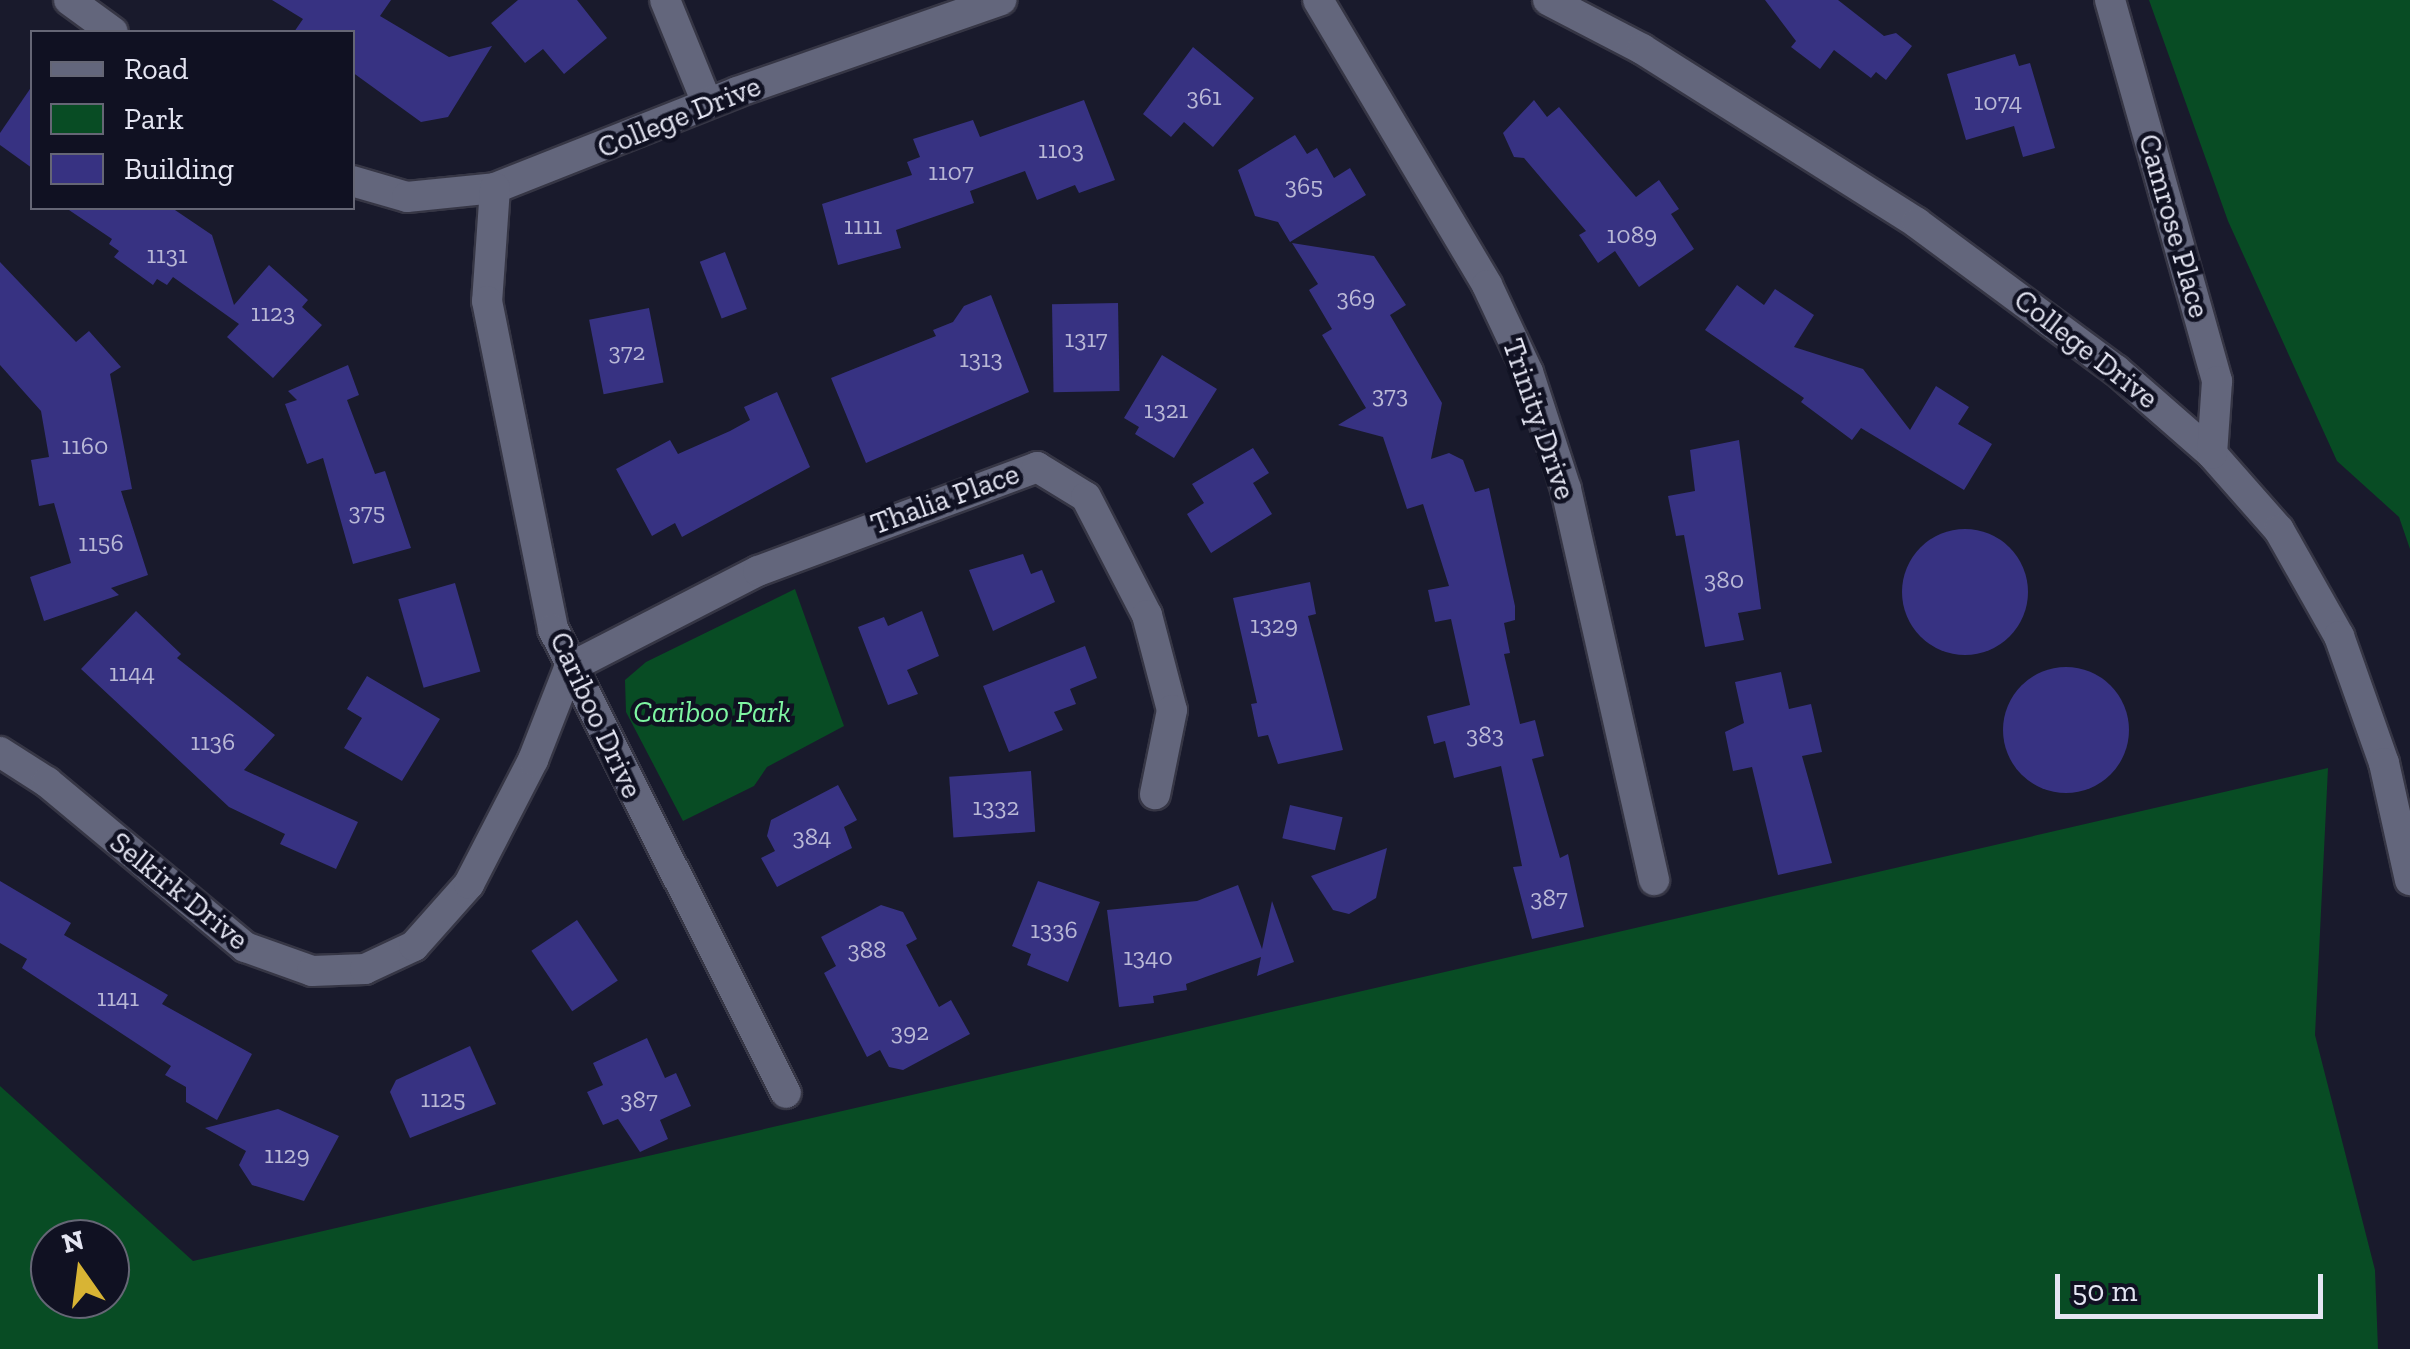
<!DOCTYPE html>
<style>
body{margin:0}
#map{position:relative;width:2410px;height:1349px;overflow:hidden;background:#191a2c;font-family:"Zilla Slab",serif}
div>[style]{position:absolute}
[style*='--x']{left:calc(var(--x)*1px);top:calc(var(--y)*1px);width:calc(var(--w)*1px);rotate:calc(var(--a)*1deg)}
.green>*{inset:0;background:#084c24}
.building>*{inset:0;background:#373282;transform-origin:0 0}
.round{border-radius:50%}
.roads{filter:drop-shadow(2px 0 #363645) drop-shadow(-2px 0 #363645) drop-shadow(0 2px #363645) drop-shadow(0 -2px #363645)}
.minor>*{height:30px;margin:-15px;padding:0 15px;transform-origin:15px;border-radius:15px;background:#63667c}
span{translate:-50% -50%;white-space:nowrap;text-align:center;line-height:1.15;-webkit-text-stroke:9px #101122;paint-order:stroke}
.number-label{font-size:25px;color:#b9b8d6}
.number-label span{-webkit-text-stroke-width:0}
.street-label{font-size:30px;color:#e4e5f2}
.park-label{font-size:30px;color:#7ef6a2;font-style:italic}
.legend{position:absolute;left:30px;top:30px;width:325px;height:180px;box-sizing:border-box;background:#101122;border:2px solid #656675;margin:0;padding:12px 18px;list-style:none;font-size:30px;color:#e4e5f2}
.legend li{display:flex;align-items:center;gap:20px;height:50px}
.legend b{width:50px;border:2px solid #656675}
.north{position:absolute;left:30px;top:1219px;width:100px;height:100px;box-sizing:border-box;background:#101122;border:2px solid #656675;border-radius:50%;rotate:346deg;font-size:28px;font-weight:700;line-height:40px;text-align:center;color:#e4e5f2}
.north::after{content:'';display:block;margin:auto;width:35px;height:45px;background:#d8b434;clip-path:polygon(50% 0,100% 100%,50% 72%,0 100%)}
.scale{position:absolute;left:2055px;top:1274px;width:268px;height:45px;box-sizing:border-box;border:5px solid #e4e5f2;border-top:0;padding-left:12px;font-size:30px;line-height:35px;white-space:nowrap;color:#e4e5f2;-webkit-text-stroke:8px #101122;paint-order:stroke}
</style>
<div id="map">
<div class="green">
<i style="clip-path:polygon(2149px 0,2410px 0,2410px 549px,2399px 517px,2337px 461px,2228px 221px)"></i>
<i style="clip-path:polygon(795px 589px,844px 726px,767px 767px,754px 786px,683px 821px,626px 712px,625px 680px,646px 662px)"></i>
<i style="clip-path:polygon(evenodd,2328px 768px,2315px 1035px,2375px 1270px,2378px 1349px,0 1349px,0 1086px,193px 1261px,2328px 768px,110px 1239px,110px 1299px,50px 1299px,50px 1239px,110px 1239px)"></i>
</div>
<div class="building">
<i style="clip-path:polygon(272px 0,391px 0,380px 16px,449px 57px,492px 46px,448px 117px,421px 122px,352px 72px,352px 32px,294px 32px,303px 19px)"></i>
<i style="clip-path:polygon(518px 0,577px 0,607px 38px,564px 74px,543px 49px,525px 63px,491px 23px)"></i>
<i style="clip-path:polygon(1765px 0,1838px 0,1884px 36px,1896px 33px,1912px 46px,1886px 80px,1876px 72px,1871px 78px,1834px 50px,1820px 69px,1791px 47px,1796px 41px)"></i>
<i style="clip-path:polygon(1193px 47px,1254px 98px,1213px 147px,1184px 122px,1171px 137px,1143px 114px)"></i>
<i style="clip-path:polygon(2015px 54px,2019px 66px,2030px 63px,2055px 148px,2023px 157px,2014px 126px,1966px 140px,1947px 74px)"></i>
<i style="clip-path:polygon(32px 86px,32px 168px,0 145px,0 133px)"></i>
<i style="clip-path:polygon(1084px 100px,1115px 180px,1079px 193px,1075px 185px,1037px 200px,1025px 171px,970px 191px,974px 203px,896px 230px,901px 248px,838px 265px,822px 204px,912px 175px,907px 162px,920px 157px,913px 139px,973px 120px,980px 137px)"></i>
<i style="clip-path:polygon(1534px 100px,1547px 117px,1559px 107px,1636px 197px,1659px 180px,1679px 209px,1671px 214px,1694px 249px,1639px 287px,1615px 251px,1598px 263px,1579px 235px,1586px 231px,1524px 158px,1514px 157px,1503px 133px)"></i>
<i style="clip-path:polygon(1295px 135px,1307px 154px,1317px 148px,1334px 178px,1350px 168px,1366px 195px,1290px 242px,1278px 222px,1255px 216px,1238px 170px)"></i>
<i style="clip-path:polygon(66px 208px,172px 208px,212px 235px,234px 305px,269px 265px,308px 300px,302px 307px,322px 325px,273px 378px,227px 337px,239px 324px,173px 277px,167px 285px,157px 279px,153px 285px,114px 257px,119px 251px,109px 244px,112px 239px)"></i>
<i style="clip-path:polygon(1292px 243px,1374px 256px,1406px 305px,1390px 315px,1442px 403px,1431px 459px,1449px 453px,1463px 460px,1475px 492px,1489px 488px,1515px 606px,1515px 620px,1504px 623px,1510px 653px,1504px 654px,1520px 724px,1535px 720px,1544px 756px,1532px 759px,1560px 858px,1568px 854px,1584px 927px,1532px 939px,1513px 867px,1522px 866px,1501px 766px,1454px 778px,1445px 741px,1434px 744px,1427px 716px,1470px 705px,1451px 619px,1435px 622px,1428px 590px,1449px 586px,1423px 504px,1407px 509px,1383px 437px,1338px 425px,1366px 408px,1322px 335px,1332px 329px,1309px 290px,1318px 284px)"></i>
<i style="left:725px;top:252px;width:61px;height:27px;rotate:69deg"></i>
<i style="clip-path:polygon(0 262px,76px 342px,89px 331px,121px 367px,110px 374px,132px 489px,121px 491px,148px 575px,111px 588px,119px 595px,44px 621px,30px 577px,71px 563px,54px 503px,39px 506px,31px 460px,49px 457px,41px 411px,0 365px)"></i>
<i style="clip-path:polygon(1737px 285px,1764px 305px,1775px 289px,1814px 315px,1794px 347px,1863px 369px,1910px 430px,1936px 386px,1969px 407px,1958px 424px,1992px 444px,1964px 490px,1861px 428px,1852px 440px,1801px 402px,1804px 398px,1705px 330px)"></i>
<i style="clip-path:polygon(991px 295px,1029px 392px,866px 463px,831px 378px,936px 336px,933px 330px,953px 322px,964px 306px)"></i>
<i style="left:1118px;top:303px;width:88px;height:66px;rotate:89deg"></i>
<i style="left:649px;top:308px;width:76px;height:61px;rotate:79deg"></i>
<i style="clip-path:polygon(1162px 355px,1217px 389px,1174px 458px,1135px 434px,1139px 427px,1124px 418px)"></i>
<i style="clip-path:polygon(348px 365px,359px 395px,347px 400px,375px 474px,385px 471px,411px 548px,353px 564px,323px 458px,307px 464px,285px 404px,297px 400px,288px 391px)"></i>
<i style="clip-path:polygon(777px 392px,810px 467px,682px 537px,675px 523px,652px 536px,616px 469px,670px 440px,678px 454px,730px 431px,750px 420px,744px 407px)"></i>
<i style="clip-path:polygon(1739px 440px,1761px 609px,1738px 613px,1744px 640px,1705px 647px,1684px 535px,1676px 536px,1668px 496px,1695px 491px,1690px 450px)"></i>
<i style="clip-path:polygon(1253px 448px,1269px 473px,1253px 483px,1272px 514px,1211px 553px,1187px 514px,1204px 503px,1192px 484px)"></i>
<i class="round" style="left:1902px;top:529px;width:126px;height:126px"></i>
<i style="clip-path:polygon(1023px 554px,1031px 574px,1042px 570px,1055px 602px,993px 631px,969px 570px)"></i>
<i style="clip-path:polygon(1310px 582px,1316px 614px,1308px 616px,1343px 750px,1278px 764px,1268px 735px,1258px 737px,1251px 704px,1257px 703px,1233px 598px)"></i>
<i style="left:455px;top:583px;width:92px;height:59px;rotate:74deg"></i>
<i style="clip-path:polygon(136px 611px,181px 654px,177px 658px,275px 735px,244px 770px,358px 822px,336px 869px,280px 844px,285px 834px,229px 807px,81px 669px)"></i>
<i style="clip-path:polygon(922px 611px,939px 656px,907px 670px,918px 694px,888px 705px,858px 627px,884px 617px,888px 626px)"></i>
<i style="clip-path:polygon(1085px 646px,1097px 678px,1070px 689px,1076px 704px,1054px 712px,1063px 730px,1009px 752px,983px 686px)"></i>
<i class="round" style="left:2003px;top:667px;width:126px;height:126px"></i>
<i style="clip-path:polygon(1781px 672px,1789px 709px,1811px 704px,1822px 752px,1802px 756px,1832px 863px,1778px 875px,1752px 767px,1733px 771px,1725px 732px,1744px 723px,1735px 682px)"></i>
<i style="clip-path:polygon(367px 676px,440px 719px,402px 781px,344px 748px,362px 718px,347px 709px)"></i>
<i style="left:1031px;top:771px;width:61px;height:82px;rotate:86deg"></i>
<i style="clip-path:polygon(838px 785px,857px 820px,844px 827px,852px 848px,777px 887px,761px 858px,775px 851px,767px 836px,771px 820px)"></i>
<i style="left:1290px;top:805px;width:54px;height:34px;rotate:13deg"></i>
<i style="clip-path:polygon(1387px 848px,1376px 898px,1349px 914px,1333px 910px,1311px 876px)"></i>
<i style="clip-path:polygon(0 881px,71px 923px,64px 935px,168px 995px,162px 1004px,252px 1054px,217px 1120px,186px 1102px,186px 1087px,165px 1075px,171px 1066px,22px 968px,27px 959px,0 943px)"></i>
<i style="clip-path:polygon(1038px 881px,1100px 902px,1068px 982px,1027px 965px,1031px 954px,1012px 946px)"></i>
<i style="clip-path:polygon(1238px 885px,1262px 949px,1272px 901px,1294px 962px,1257px 976px,1261px 957px,1186px 984px,1187px 990px,1153px 996px,1154px 1003px,1119px 1007px,1107px 910px,1197px 901px)"></i>
<i style="clip-path:polygon(881px 905px,903px 912px,917px 939px,906px 945px,939px 1007px,951px 1000px,970px 1034px,903px 1070px,889px 1067px,880px 1050px,867px 1057px,824px 973px,836px 966px,821px 937px)"></i>
<i style="left:577px;top:920px;width:73px;height:55px;rotate:56deg"></i>
<i style="clip-path:polygon(647px 1038px,665px 1078px,676px 1073px,691px 1106px,660px 1120px,668px 1139px,640px 1152px,618px 1119px,603px 1125px,587px 1092px,603px 1085px,593px 1063px)"></i>
<i style="clip-path:polygon(470px 1046px,496px 1104px,410px 1138px,390px 1092px,396px 1080px)"></i>
<i style="clip-path:polygon(278px 1109px,339px 1136px,304px 1201px,252px 1185px,239px 1165px,246px 1151px,205px 1128px)"></i>
</div>
<div class="roads">
<div class="minor">
<i style="--x:69;--y:0;--w:54;--a:36"></i>
<i style="--x:665;--y:0;--w:111;--a:67.8"></i>
<i style="--x:1318;--y:0;--w:331;--a:59.3"></i>
<i style="--x:1487;--y:285;--w:96;--a:64.8"></i>
<i style="--x:1528;--y:372;--w:123;--a:72"></i>
<i style="--x:1566;--y:489;--w:401;--a:77.3"></i>
<i style="--x:1548;--y:0;--w:106;--a:27.5"></i>
<i style="--x:1642;--y:49;--w:325;--a:32.3"></i>
<i style="--x:1917;--y:223;--w:247;--a:36.5"></i>
<i style="--x:2116;--y:370;--w:128;--a:41.2"></i>
<i style="--x:2212;--y:454;--w:101;--a:48.6"></i>
<i style="--x:2279;--y:530;--w:122;--a:60.5"></i>
<i style="--x:2339;--y:636;--w:135;--a:70.5"></i>
<i style="--x:2384;--y:763;--w:120;--a:77.5"></i>
<i style="--x:2110;--y:0;--w:396;--a:74.3"></i>
<i style="--x:2217;--y:381;--w:73;--a:93.9"></i>
<i style="--x:352;--y:181;--w:57;--a:16.2"></i>
<i style="--x:407;--y:197;--w:88;--a:-5.8"></i>
<i style="--x:495;--y:188;--w:260;--a:-21.6"></i>
<i style="--x:737;--y:92;--w:280;--a:-19.2"></i>
<i style="--x:495;--y:188;--w:113;--a:94"></i>
<i style="--x:487;--y:301;--w:335;--a:78.6"></i>
<i style="--x:553;--y:629;--w:519;--a:63.34"></i>
<i style="--x:0;--y:752;--w:56;--a:32.6"></i>
<i style="--x:47;--y:782;--w:258;--a:39.8"></i>
<i style="--x:245;--y:947;--w:71;--a:19.7"></i>
<i style="--x:312;--y:971;--w:53;--a:-2.2"></i>
<i style="--x:365;--y:969;--w:54;--a:-25.1"></i>
<i style="--x:414;--y:946;--w:83;--a:-48.4"></i>
<i style="--x:469;--y:884;--w:140;--a:-62.7"></i>
<i style="--x:533;--y:760;--w:99;--a:-68.6"></i>
<i style="--x:569;--y:668;--w:212;--a:-27.2"></i>
<i style="--x:758;--y:571;--w:298;--a:-20.4"></i>
<i style="--x:1037;--y:467;--w:57;--a:31.5"></i>
<i style="--x:1086;--y:497;--w:133;--a:62.7"></i>
<i style="--x:1147;--y:615;--w:98;--a:75.3"></i>
<i style="--x:1172;--y:710;--w:86;--a:101.4"></i>
</div>
</div>
<div class="number-label">
<span style="left:1204px;top:96px">361</span>
<span style="left:1998px;top:101px">1074</span>
<span style="left:1061px;top:149px">1103</span>
<span style="left:951px;top:171px">1107</span>
<span style="left:1304px;top:185px">365</span>
<span style="left:863px;top:225px">1111</span>
<span style="left:1632px;top:234px">1089</span>
<span style="left:167px;top:254px">1131</span>
<span style="left:1356px;top:297px">369</span>
<span style="left:273px;top:312px">1123</span>
<span style="left:1086px;top:338px">1317</span>
<span style="left:627px;top:351px">372</span>
<span style="left:981px;top:358px">1313</span>
<span style="left:1390px;top:394px">373</span>
<span style="left:1166px;top:409px">1321</span>
<span style="left:85px;top:445px">1160</span>
<span style="left:367px;top:511px">375</span>
<span style="left:101px;top:542px">1156</span>
<span style="left:1724px;top:579px">380</span>
<span style="left:1274px;top:624px">1329</span>
<span style="left:132px;top:672px">1144</span>
<span style="left:1485px;top:734px">383</span>
<span style="left:213px;top:741px">1136</span>
<span style="left:996px;top:806px">1332</span>
<span style="left:812px;top:836px">384</span>
<span style="left:1549px;top:897px">387</span>
<span style="left:1054px;top:929px">1336</span>
<span style="left:867px;top:949px">388</span>
<span style="left:1148px;top:956px">1340</span>
<span style="left:118px;top:997px">1141</span>
<span style="left:910px;top:1031px">392</span>
<span style="left:443px;top:1098px">1125</span>
<span style="left:639px;top:1099px">387</span>
<span style="left:287px;top:1154px">1129</span>
</div>
<div class="street-label">
<span style="left:679px;top:117px;rotate:-22deg">College Drive</span>
<span style="left:2174px;top:226px;rotate:74deg">Camrose Place</span>
<span style="left:2086px;top:349px;rotate:38deg">College Drive</span>
<span style="left:1539px;top:419px;rotate:71deg">Trinity Drive</span>
<span style="left:945px;top:499px;rotate:-20deg">Thalia Place</span>
<span style="left:596px;top:715px;rotate:65deg">Cariboo Drive</span>
<span style="left:179px;top:891px;rotate:39deg">Selkirk Drive</span>
</div>
<div class="park-label">
<span style="left:712px;top:712px">Cariboo Park</span>
</div>
<ul class="legend">
<li><b style="height:12px;background:#63667c"></b>Road</li>
<li><b style="height:28px;background:#084c24"></b>Park</li>
<li><b style="height:28px;background:#373282"></b>Building</li>
</ul>
<div class="north">N</div>
<div class="scale">50 m</div>
</div>
